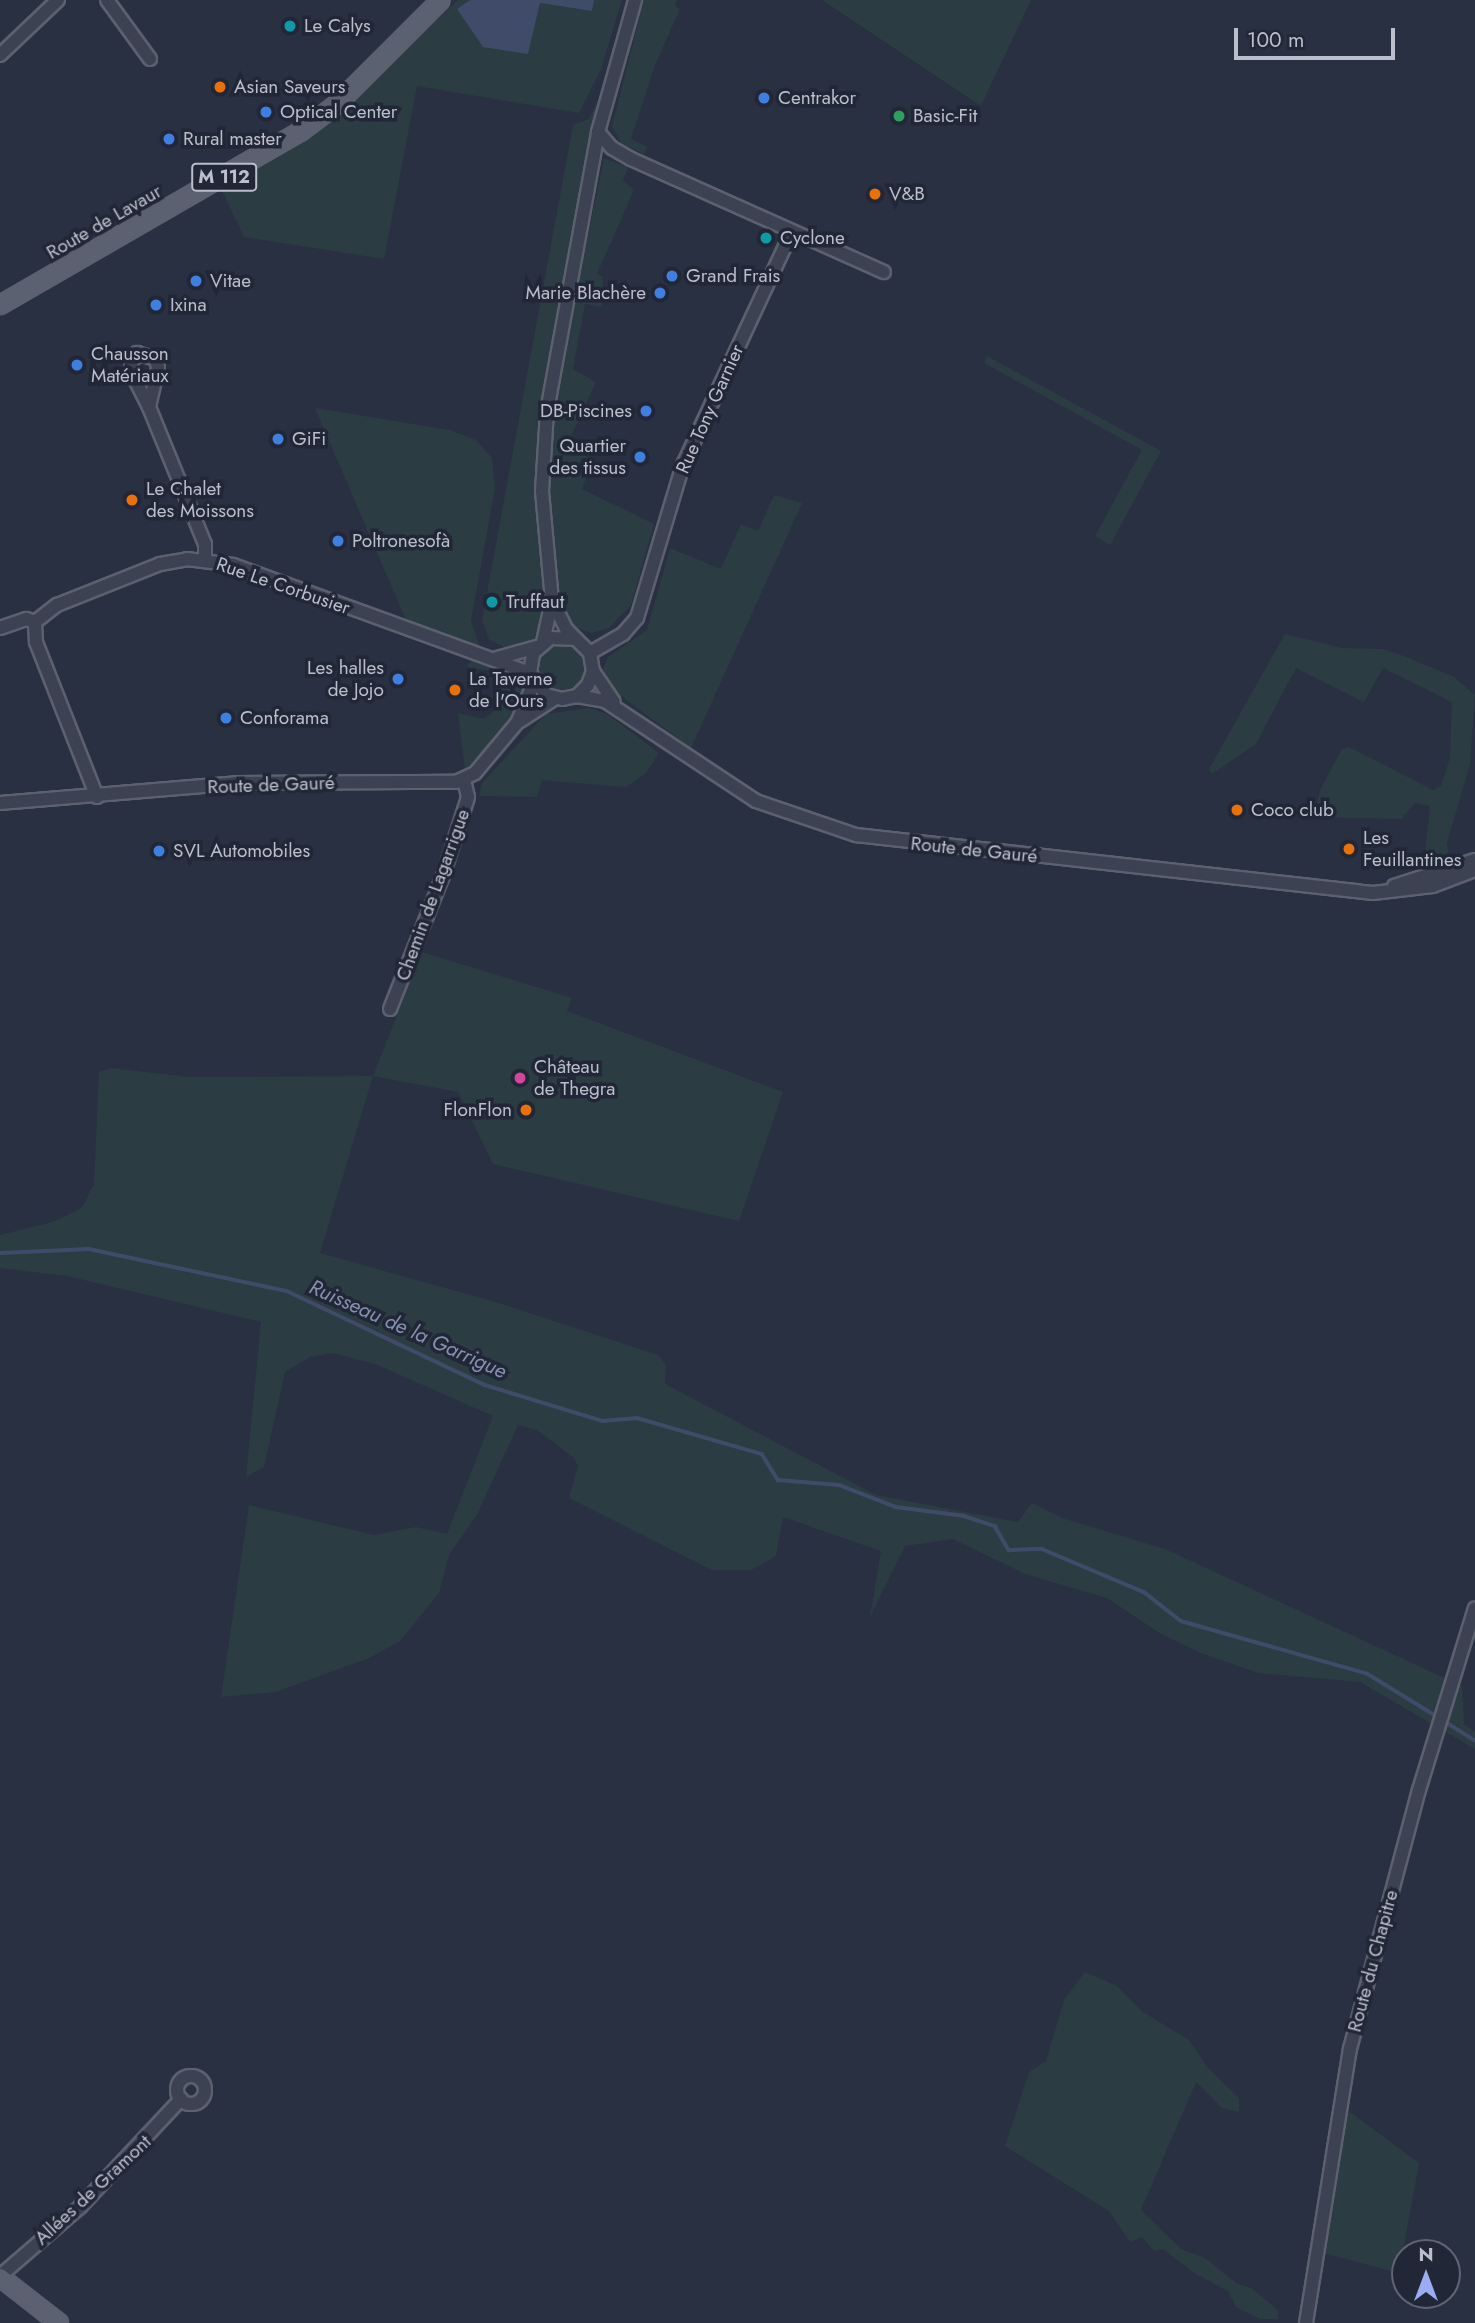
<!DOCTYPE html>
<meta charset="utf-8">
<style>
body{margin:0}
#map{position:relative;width:1475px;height:2323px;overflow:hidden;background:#293042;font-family:Jost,sans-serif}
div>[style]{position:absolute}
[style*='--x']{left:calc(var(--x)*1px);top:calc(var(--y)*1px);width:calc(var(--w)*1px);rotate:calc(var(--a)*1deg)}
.green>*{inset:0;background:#2b3c43}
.round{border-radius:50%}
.water>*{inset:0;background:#404b6a}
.stream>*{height:3.5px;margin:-1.75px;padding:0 1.75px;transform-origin:1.75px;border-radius:1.75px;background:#404b6a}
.roads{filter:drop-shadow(2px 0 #5c606f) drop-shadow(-2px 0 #5c606f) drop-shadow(0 2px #5c606f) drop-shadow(0 -2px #5c606f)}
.minor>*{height:12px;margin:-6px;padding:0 6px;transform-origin:6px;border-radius:6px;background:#3d4252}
.minor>.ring{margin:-6px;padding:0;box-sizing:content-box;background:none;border:12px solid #3d4252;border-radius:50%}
.major>*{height:16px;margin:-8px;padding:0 8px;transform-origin:8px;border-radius:8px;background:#5c6171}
.dots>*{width:19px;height:19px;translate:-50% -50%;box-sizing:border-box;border:4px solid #222737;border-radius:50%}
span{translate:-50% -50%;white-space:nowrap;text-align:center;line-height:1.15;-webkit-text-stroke:7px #222737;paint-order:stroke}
.shield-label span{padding:2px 5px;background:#222737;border:2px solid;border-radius:5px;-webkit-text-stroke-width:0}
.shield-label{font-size:18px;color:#bbbecb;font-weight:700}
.poi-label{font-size:19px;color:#bbbecb}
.left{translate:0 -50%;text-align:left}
.right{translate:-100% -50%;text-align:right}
.street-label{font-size:19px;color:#bbbecb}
.water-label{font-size:21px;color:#8590b1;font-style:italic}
.north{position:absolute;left:1391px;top:2239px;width:70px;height:70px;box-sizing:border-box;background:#222737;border:2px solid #5f6372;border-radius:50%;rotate:0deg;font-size:19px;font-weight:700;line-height:28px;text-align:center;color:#bbbecb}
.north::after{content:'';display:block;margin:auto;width:24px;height:32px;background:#9aadf2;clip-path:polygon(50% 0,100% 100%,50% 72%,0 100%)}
.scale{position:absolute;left:1234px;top:28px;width:161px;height:32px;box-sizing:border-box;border:4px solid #bbbecb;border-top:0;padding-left:9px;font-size:21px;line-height:24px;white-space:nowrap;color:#bbbecb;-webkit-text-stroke:5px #222737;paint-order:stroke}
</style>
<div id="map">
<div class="green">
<i style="clip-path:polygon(458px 0,470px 0,457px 10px,528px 54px,540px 3px,592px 11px,594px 0,622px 0,601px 69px,579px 113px,417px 86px,384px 259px,244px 237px,222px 191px,316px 134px)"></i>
<i style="clip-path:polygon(644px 0,677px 0,675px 6px,680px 9px,655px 65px,631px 139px,647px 147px,644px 154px,621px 143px,612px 126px)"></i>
<i style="clip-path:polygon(822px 0,1031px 0,981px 106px)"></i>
<i style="clip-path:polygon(601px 94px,547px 368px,536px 450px,544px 625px,533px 643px,512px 650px,489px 640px,482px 620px,573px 125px,589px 119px)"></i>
<i style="clip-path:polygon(604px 158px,628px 168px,623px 180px,634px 190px,597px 274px,603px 277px,602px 307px,585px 304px,573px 369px,596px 382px,566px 447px,594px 460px,582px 489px,654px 524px,631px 605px,609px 628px,592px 633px,574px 627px,560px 601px,553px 568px,548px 473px,561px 365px)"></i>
<i style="clip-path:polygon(987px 356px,1161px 451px,1110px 545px,1095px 536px,1142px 450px,984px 363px)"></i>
<i style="clip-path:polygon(315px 408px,450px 430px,476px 440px,492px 458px,495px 488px,471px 621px,480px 647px,406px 620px)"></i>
<i style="clip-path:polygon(774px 495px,802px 503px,691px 748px,617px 693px,603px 669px,608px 657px,647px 630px,670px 548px,721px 569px,741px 524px,758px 531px)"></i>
<i style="clip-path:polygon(1285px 634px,1342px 648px,1382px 649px,1404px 656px,1454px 677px,1475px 695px,1470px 764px,1447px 843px,1449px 856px,1423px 872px,1430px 806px,1415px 803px,1401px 819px,1313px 817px,1321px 788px,1342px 749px,1349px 747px,1433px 790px,1441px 786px,1450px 758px,1452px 702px,1383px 668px,1364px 702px,1296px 668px,1256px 744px,1212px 774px,1209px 769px)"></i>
<i class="round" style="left:539px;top:644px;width:46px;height:46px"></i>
<i style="clip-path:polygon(472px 659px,524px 675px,526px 684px,519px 710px,465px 770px,458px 713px,483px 719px,493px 712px,499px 681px,492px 671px,467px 667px)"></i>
<i style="clip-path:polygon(589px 708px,607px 714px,659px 753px,646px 773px,626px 787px,542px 780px,537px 797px,479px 796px,482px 783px,546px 714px)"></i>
<i style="clip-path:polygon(422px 952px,572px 998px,567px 1011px,783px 1092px,739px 1221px,493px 1164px,458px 1092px,373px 1076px,320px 1253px,499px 1303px,658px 1355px,666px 1365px,665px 1384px,876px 1495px,1018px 1522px,1032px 1503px,1062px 1518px,1165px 1549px,1462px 1686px,1464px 1724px,1475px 1732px,1475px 1749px,1360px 1682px,1258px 1673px,1201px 1653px,1161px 1634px,1107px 1598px,1025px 1574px,953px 1539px,905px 1546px,870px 1617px,881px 1551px,783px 1517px,776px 1556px,751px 1570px,712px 1570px,569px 1498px,578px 1466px,574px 1458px,537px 1430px,518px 1425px,477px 1515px,449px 1555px,439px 1593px,400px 1641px,369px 1658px,276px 1692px,221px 1697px,249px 1505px,374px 1535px,416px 1527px,447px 1534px,493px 1416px,375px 1364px,332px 1353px,310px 1357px,285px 1372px,264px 1467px,246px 1477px,261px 1322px,67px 1276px,0 1268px,0 1235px,53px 1222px,82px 1208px,94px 1184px,99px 1072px,111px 1068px,189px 1077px,373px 1076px)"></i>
<i style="clip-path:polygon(1085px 1972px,1117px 1986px,1143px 2012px,1189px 2040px,1208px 2068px,1239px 2098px,1239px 2112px,1222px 2108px,1196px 2082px,1141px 2210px,1181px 2249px,1205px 2258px,1236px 2283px,1251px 2288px,1278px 2310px,1278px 2319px,1260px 2319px,1236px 2307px,1228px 2291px,1194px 2273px,1163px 2249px,1154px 2251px,1142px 2237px,1130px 2242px,1109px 2211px,1005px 2146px,1029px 2072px,1046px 2061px,1064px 2000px)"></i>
<i style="clip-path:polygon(1346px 2109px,1419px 2163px,1399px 2273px,1323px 2253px)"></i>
</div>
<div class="water">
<i style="clip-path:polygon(470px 0,594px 0,592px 11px,540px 3px,528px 54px,483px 47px,457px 9px)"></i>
</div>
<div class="stream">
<i style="--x:0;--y:1253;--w:89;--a:-2.6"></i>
<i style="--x:89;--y:1249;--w:202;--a:12"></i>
<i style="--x:287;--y:1291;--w:219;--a:25.4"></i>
<i style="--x:485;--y:1385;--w:123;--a:17"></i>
<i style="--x:603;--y:1421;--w:34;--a:-5"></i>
<i style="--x:637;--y:1418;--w:130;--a:16.1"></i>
<i style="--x:762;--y:1454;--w:31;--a:58"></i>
<i style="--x:778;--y:1480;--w:61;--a:4.7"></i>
<i style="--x:839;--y:1485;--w:61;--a:21.1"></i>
<i style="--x:896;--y:1507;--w:69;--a:7.5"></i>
<i style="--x:964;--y:1516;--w:33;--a:18"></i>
<i style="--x:995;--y:1526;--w:28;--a:60"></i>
<i style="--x:1009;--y:1550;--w:33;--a:-2"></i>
<i style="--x:1042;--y:1549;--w:111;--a:22.9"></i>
<i style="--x:1144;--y:1592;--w:47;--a:38.1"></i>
<i style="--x:1181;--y:1621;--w:194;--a:15.8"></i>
<i style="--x:1368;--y:1674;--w:82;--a:31.6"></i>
<i style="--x:1444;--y:1721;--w:36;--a:32"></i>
</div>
<div class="roads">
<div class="minor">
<i style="--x:107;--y:0;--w:73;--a:53.9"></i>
<i style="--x:0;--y:55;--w:80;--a:-43.5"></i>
<i style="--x:598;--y:132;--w:21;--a:49"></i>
<i style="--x:612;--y:148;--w:22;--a:30"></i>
<i style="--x:631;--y:159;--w:277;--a:24.1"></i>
<i style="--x:149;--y:407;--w:38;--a:-117"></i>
<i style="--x:132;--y:373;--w:10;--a:-96"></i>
<i style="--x:131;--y:363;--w:12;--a:-59"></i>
<i style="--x:137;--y:353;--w:20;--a:18"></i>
<i style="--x:156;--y:359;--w:9;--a:77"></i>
<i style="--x:158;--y:368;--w:40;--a:103"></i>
<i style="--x:149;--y:407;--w:148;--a:67.8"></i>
<i style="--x:205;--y:544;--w:16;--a:90"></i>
<i style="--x:552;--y:601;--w:31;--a:63"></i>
<i style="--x:566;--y:629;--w:34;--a:45"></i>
<i style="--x:590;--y:653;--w:18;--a:81"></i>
<i style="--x:593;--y:671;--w:15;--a:110"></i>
<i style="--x:588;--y:685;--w:16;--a:135"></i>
<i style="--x:577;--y:696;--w:15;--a:169"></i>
<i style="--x:562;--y:699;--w:16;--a:-166"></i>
<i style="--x:546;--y:695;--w:27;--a:-126"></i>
<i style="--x:530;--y:673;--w:20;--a:-81"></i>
<i style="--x:533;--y:653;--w:23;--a:-41"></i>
<i style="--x:550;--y:638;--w:25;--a:2"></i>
<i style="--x:0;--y:628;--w:28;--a:-19"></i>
<i style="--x:26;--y:619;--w:9;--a:18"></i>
<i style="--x:543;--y:642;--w:42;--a:-77.6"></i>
<i style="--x:552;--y:601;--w:110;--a:-95.2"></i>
<i style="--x:542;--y:491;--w:80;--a:-86.4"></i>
<i style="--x:547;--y:411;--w:284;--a:-79.6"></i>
<i style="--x:598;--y:132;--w:137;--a:-74.3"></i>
<i style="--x:590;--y:653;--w:38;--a:-30"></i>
<i style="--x:623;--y:634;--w:21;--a:-49"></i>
<i style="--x:637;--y:618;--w:160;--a:-73.3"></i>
<i style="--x:683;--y:465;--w:258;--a:-65"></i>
<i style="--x:497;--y:658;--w:41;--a:-15.4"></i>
<i style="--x:593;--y:671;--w:37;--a:56"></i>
<i style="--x:577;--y:696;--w:28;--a:10"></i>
<i style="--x:605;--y:701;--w:181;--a:33.5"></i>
<i style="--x:756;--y:801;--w:106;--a:18.8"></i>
<i style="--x:856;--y:835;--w:520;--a:6.4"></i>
<i style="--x:1373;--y:893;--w:60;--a:-6.7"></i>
<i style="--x:1433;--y:886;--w:45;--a:-20.9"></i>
<i style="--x:520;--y:721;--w:40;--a:-32.9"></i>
<i style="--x:97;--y:797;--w:167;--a:-111.5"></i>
<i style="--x:36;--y:642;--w:20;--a:-93"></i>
<i style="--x:35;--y:622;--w:28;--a:-38"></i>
<i style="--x:57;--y:605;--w:111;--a:-21.7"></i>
<i style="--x:160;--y:564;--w:27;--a:-10"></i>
<i style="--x:187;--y:559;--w:46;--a:7.4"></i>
<i style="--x:233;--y:565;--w:316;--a:20"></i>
<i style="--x:0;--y:803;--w:237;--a:-4.8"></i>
<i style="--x:236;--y:783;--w:220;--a:-0.3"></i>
<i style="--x:456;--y:782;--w:21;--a:-25"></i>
<i style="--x:475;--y:773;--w:65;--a:-50"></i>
<i style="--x:517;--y:723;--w:43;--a:-67"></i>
<i style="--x:1394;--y:886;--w:85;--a:-17.8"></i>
<i style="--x:390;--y:1009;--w:143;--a:-68.3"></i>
<i style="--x:443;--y:876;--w:83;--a:-72.4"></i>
<i style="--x:468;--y:797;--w:17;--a:-103"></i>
<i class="ring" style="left:177px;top:2076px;width:16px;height:16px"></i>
<i style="--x:0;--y:2276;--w:106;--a:-40.8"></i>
<i style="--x:80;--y:2207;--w:148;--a:-46.9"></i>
<i style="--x:1306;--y:2323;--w:278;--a:-80.9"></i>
<i style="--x:1350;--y:2049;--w:268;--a:-75.1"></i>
<i style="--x:1419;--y:1790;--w:190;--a:-72.9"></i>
</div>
<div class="major">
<i style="--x:0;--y:305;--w:346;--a:-30"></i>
<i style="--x:300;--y:132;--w:45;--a:-36.9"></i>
<i style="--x:336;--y:105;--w:148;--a:-45"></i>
<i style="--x:0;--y:2277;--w:75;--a:37.9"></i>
</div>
</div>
<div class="dots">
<i style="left:290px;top:26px;background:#0f9aa8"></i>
<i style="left:220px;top:87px;background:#e8710a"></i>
<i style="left:764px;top:98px;background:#3f7fe0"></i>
<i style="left:266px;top:112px;background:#3f7fe0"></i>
<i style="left:899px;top:116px;background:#2e9e5b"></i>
<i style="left:169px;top:139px;background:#3f7fe0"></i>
<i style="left:875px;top:194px;background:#e8710a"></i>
<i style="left:766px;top:238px;background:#0f9aa8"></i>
<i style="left:672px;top:276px;background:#3f7fe0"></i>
<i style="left:196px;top:281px;background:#3f7fe0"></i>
<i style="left:660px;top:293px;background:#3f7fe0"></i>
<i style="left:156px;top:305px;background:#3f7fe0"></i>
<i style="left:77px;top:365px;background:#3f7fe0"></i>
<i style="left:646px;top:411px;background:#3f7fe0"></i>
<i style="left:278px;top:439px;background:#3f7fe0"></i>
<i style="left:640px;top:457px;background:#3f7fe0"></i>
<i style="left:132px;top:500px;background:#e8710a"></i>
<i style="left:338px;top:541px;background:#3f7fe0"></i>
<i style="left:492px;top:602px;background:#0f9aa8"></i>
<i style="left:398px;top:679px;background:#3f7fe0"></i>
<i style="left:455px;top:690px;background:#e8710a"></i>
<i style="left:226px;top:718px;background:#3f7fe0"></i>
<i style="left:1237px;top:810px;background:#e8710a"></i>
<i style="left:1349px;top:849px;background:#e8710a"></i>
<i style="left:159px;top:851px;background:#3f7fe0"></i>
<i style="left:520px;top:1078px;background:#d1479c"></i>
<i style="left:526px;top:1110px;background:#e8710a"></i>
</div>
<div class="shield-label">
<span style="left:224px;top:177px">M 112</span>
</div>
<div class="poi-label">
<span class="left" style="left:304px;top:26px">Le Calys</span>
<span class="left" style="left:234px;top:87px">Asian Saveurs</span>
<span class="left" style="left:778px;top:98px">Centrakor</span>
<span class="left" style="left:280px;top:112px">Optical Center</span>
<span class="left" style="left:913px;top:116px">Basic-Fit</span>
<span class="left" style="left:183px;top:139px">Rural master</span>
<span class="left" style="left:889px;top:194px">V&amp;B</span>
<span class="left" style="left:780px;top:238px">Cyclone</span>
<span class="left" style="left:686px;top:276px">Grand Frais</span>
<span class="left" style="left:210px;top:281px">Vitae</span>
<span class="right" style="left:646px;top:293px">Marie Blachère</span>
<span class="left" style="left:170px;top:305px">Ixina</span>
<span class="left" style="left:91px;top:365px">Chausson<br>Matériaux</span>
<span class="right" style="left:632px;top:411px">DB-Piscines</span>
<span class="left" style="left:292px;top:439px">GiFi</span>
<span class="right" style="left:626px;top:457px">Quartier<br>des tissus</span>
<span class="left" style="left:146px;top:500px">Le Chalet<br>des Moissons</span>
<span class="left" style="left:352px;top:541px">Poltronesofà</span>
<span class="left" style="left:506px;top:602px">Truffaut</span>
<span class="right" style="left:384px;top:679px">Les halles<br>de Jojo</span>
<span class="left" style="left:469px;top:690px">La Taverne<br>de l'Ours</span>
<span class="left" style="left:240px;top:718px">Conforama</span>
<span class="left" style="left:1251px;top:810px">Coco club</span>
<span class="left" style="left:1363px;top:849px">Les<br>Feuillantines</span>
<span class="left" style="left:173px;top:851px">SVL Automobiles</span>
<span class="left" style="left:534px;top:1078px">Château<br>de Thegra</span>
<span class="right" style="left:512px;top:1110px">FlonFlon</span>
</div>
<div class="street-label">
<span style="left:104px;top:222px;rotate:-30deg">Route de Lavaur</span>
<span style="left:710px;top:409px;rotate:-66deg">Rue Tony Garnier</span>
<span style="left:283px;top:586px;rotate:19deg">Rue Le Corbusier</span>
<span style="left:271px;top:785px;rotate:-2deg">Route de Gauré</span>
<span style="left:974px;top:850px;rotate:6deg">Route de Gauré</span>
<span style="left:433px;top:895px;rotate:-70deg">Chemin de Lagarrigue</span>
<span style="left:1373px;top:1961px;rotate:-75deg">Route du Chapitre</span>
<span style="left:93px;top:2190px;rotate:-43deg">Allées de Gramont</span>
</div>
<div class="water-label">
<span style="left:408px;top:1329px;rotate:24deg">Ruisseau de la Garrigue</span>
</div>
<div class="north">N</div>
<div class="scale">100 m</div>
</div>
